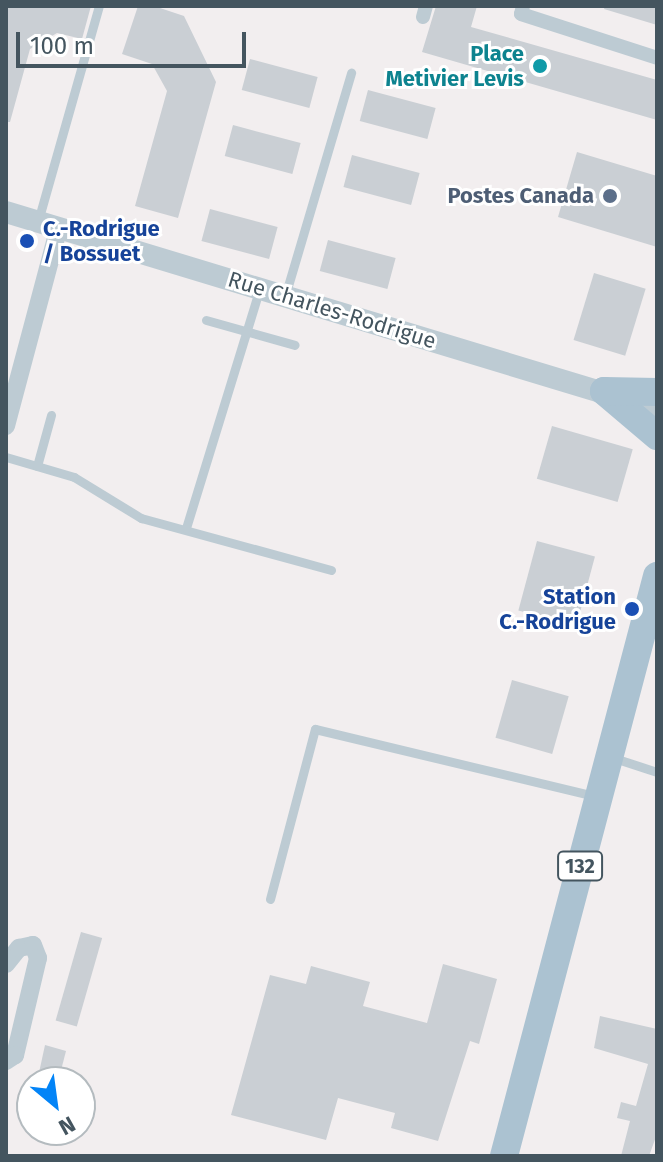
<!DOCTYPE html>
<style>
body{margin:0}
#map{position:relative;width:663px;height:1162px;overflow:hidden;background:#f2eeef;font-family:"Fira Sans",sans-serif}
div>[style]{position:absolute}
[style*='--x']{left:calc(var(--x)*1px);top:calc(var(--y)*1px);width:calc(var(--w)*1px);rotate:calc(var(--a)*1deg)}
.building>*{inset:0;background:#cacfd4;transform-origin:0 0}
.service>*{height:9px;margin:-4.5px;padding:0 4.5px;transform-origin:4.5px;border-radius:4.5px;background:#bdcbd3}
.pedestrian>*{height:14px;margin:-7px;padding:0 7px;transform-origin:7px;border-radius:7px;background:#bdcbd3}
.minor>*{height:18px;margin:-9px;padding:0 9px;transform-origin:9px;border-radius:9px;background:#bdcbd3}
.tertiary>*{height:22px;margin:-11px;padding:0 11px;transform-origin:11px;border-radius:11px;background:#bdcbd3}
.primary>*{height:28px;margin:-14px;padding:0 14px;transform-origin:14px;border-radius:14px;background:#abc2d1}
.dots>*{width:22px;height:22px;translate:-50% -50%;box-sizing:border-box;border:4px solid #fff;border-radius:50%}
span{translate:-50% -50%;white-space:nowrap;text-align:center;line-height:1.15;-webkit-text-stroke:6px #fff;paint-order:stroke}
.shield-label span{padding:2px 6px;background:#fff;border:2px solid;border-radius:6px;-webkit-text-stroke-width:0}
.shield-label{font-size:20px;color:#44555f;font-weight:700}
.culture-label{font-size:22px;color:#0d838f;font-weight:700}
.right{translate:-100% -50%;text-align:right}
.service-label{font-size:22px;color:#4e5e75;font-weight:700}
.transit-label{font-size:22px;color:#164399;font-weight:700}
.left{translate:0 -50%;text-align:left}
.street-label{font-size:22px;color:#44555f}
.frame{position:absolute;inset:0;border:8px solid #44555f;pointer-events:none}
.north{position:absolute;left:16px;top:1066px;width:80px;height:80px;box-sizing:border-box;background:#fff;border:2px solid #b4bbbf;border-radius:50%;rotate:151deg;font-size:22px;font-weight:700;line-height:32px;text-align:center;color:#44555f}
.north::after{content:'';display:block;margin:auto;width:28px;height:36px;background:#0384f7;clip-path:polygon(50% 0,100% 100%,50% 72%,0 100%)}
.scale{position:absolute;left:16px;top:32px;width:230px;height:36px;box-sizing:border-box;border:4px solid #44555f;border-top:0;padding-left:10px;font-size:24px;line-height:28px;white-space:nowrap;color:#44555f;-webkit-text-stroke:6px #fff;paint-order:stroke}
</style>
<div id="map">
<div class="building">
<i style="clip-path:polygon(6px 6px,91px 6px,82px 39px,57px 33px,30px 49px,10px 122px,6px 122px)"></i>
<i style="clip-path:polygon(138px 6px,154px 6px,184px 16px,216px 82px,178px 218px,135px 206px,167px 91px,152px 64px,122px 54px)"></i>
<i style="clip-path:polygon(436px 6px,477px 6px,471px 27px,657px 80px,657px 120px,422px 52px)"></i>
<i style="clip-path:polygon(605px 6px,657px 6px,657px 25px,604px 9px)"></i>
<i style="left:250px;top:59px;width:70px;height:32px;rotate:15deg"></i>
<i style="left:368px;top:90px;width:70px;height:32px;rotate:15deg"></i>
<i style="left:233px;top:125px;width:70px;height:32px;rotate:15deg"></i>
<i style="clip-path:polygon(577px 152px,657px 176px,657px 247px,558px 217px)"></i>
<i style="left:352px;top:155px;width:70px;height:33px;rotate:15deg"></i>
<i style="left:210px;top:209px;width:70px;height:33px;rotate:15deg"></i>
<i style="left:328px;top:240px;width:70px;height:32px;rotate:15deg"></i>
<i style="left:594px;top:273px;width:54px;height:70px;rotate:17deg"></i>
<i style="left:552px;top:426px;width:84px;height:55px;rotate:16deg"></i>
<i style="left:537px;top:541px;width:60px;height:72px;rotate:15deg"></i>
<i style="left:512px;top:680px;width:59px;height:60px;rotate:16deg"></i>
<i style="left:81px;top:932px;width:22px;height:92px;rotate:16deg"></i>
<i style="clip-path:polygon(443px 964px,497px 979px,479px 1044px,470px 1041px,438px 1141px,391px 1128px,395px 1113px,338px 1098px,326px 1140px,231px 1115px,270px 975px,306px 984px,311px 966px,370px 982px,363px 1006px,427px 1023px)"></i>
<i style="clip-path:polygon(600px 1016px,657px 1029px,657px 1134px,649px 1156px,621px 1156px,630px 1121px,617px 1118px,621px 1102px,636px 1106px,648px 1064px,594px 1048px)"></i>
<i style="clip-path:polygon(45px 1045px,66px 1051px,58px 1082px,37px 1082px)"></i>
</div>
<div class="service">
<i style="--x:38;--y:221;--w:223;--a:-74.2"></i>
<i style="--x:285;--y:296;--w:233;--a:-73.5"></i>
<i style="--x:206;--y:320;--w:92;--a:15.7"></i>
<i style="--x:6;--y:457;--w:71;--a:16.4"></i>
<i style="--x:74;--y:477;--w:79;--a:31.5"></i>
<i style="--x:141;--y:518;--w:197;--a:15.3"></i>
<i style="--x:37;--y:466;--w:53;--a:-74.6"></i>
<i style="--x:186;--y:528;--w:249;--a:-72.9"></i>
<i style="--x:614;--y:758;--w:45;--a:18"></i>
<i style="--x:270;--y:899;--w:176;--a:-75.2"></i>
<i style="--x:315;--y:729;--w:288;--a:13.5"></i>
</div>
<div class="pedestrian">
<i style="--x:523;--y:6;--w:8;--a:104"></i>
<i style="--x:521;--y:14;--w:143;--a:17.9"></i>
<i style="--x:423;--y:17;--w:11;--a:-75"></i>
</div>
<div class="minor">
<i style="--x:6;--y:426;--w:206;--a:-75.1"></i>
<i style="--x:6;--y:964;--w:21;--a:-51"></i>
<i style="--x:19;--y:948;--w:14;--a:-12"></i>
<i style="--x:33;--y:945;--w:14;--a:69"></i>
<i style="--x:38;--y:958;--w:100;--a:103.3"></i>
<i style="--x:15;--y:1055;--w:11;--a:146"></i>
</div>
<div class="tertiary">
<i style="--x:6;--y:212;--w:680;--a:16.84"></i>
</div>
<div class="primary">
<i style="--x:604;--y:391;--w:70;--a:40.3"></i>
<i style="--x:604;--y:391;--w:53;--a:1.1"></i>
<i style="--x:504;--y:1156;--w:600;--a:-75.22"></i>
</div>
<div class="dots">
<i style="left:540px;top:66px;background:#0f9aa8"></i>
<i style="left:610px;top:196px;background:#5c6f8a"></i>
<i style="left:27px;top:241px;background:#1a4fb4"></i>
<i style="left:632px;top:609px;background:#1a4fb4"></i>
</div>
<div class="shield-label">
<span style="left:580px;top:866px">132</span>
</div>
<div class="culture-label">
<span class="right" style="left:524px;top:66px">Place<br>Metivier Levis</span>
</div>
<div class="service-label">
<span class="right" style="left:594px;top:196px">Postes Canada</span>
</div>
<div class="transit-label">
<span class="left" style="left:43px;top:241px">C.-Rodrigue<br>/ Bossuet</span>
<span class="right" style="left:616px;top:609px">Station<br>C.-Rodrigue</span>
</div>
<div class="street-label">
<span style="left:332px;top:310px;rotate:17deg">Rue Charles-Rodrigue</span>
</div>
<div class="frame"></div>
<div class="north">N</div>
<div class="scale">100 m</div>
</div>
